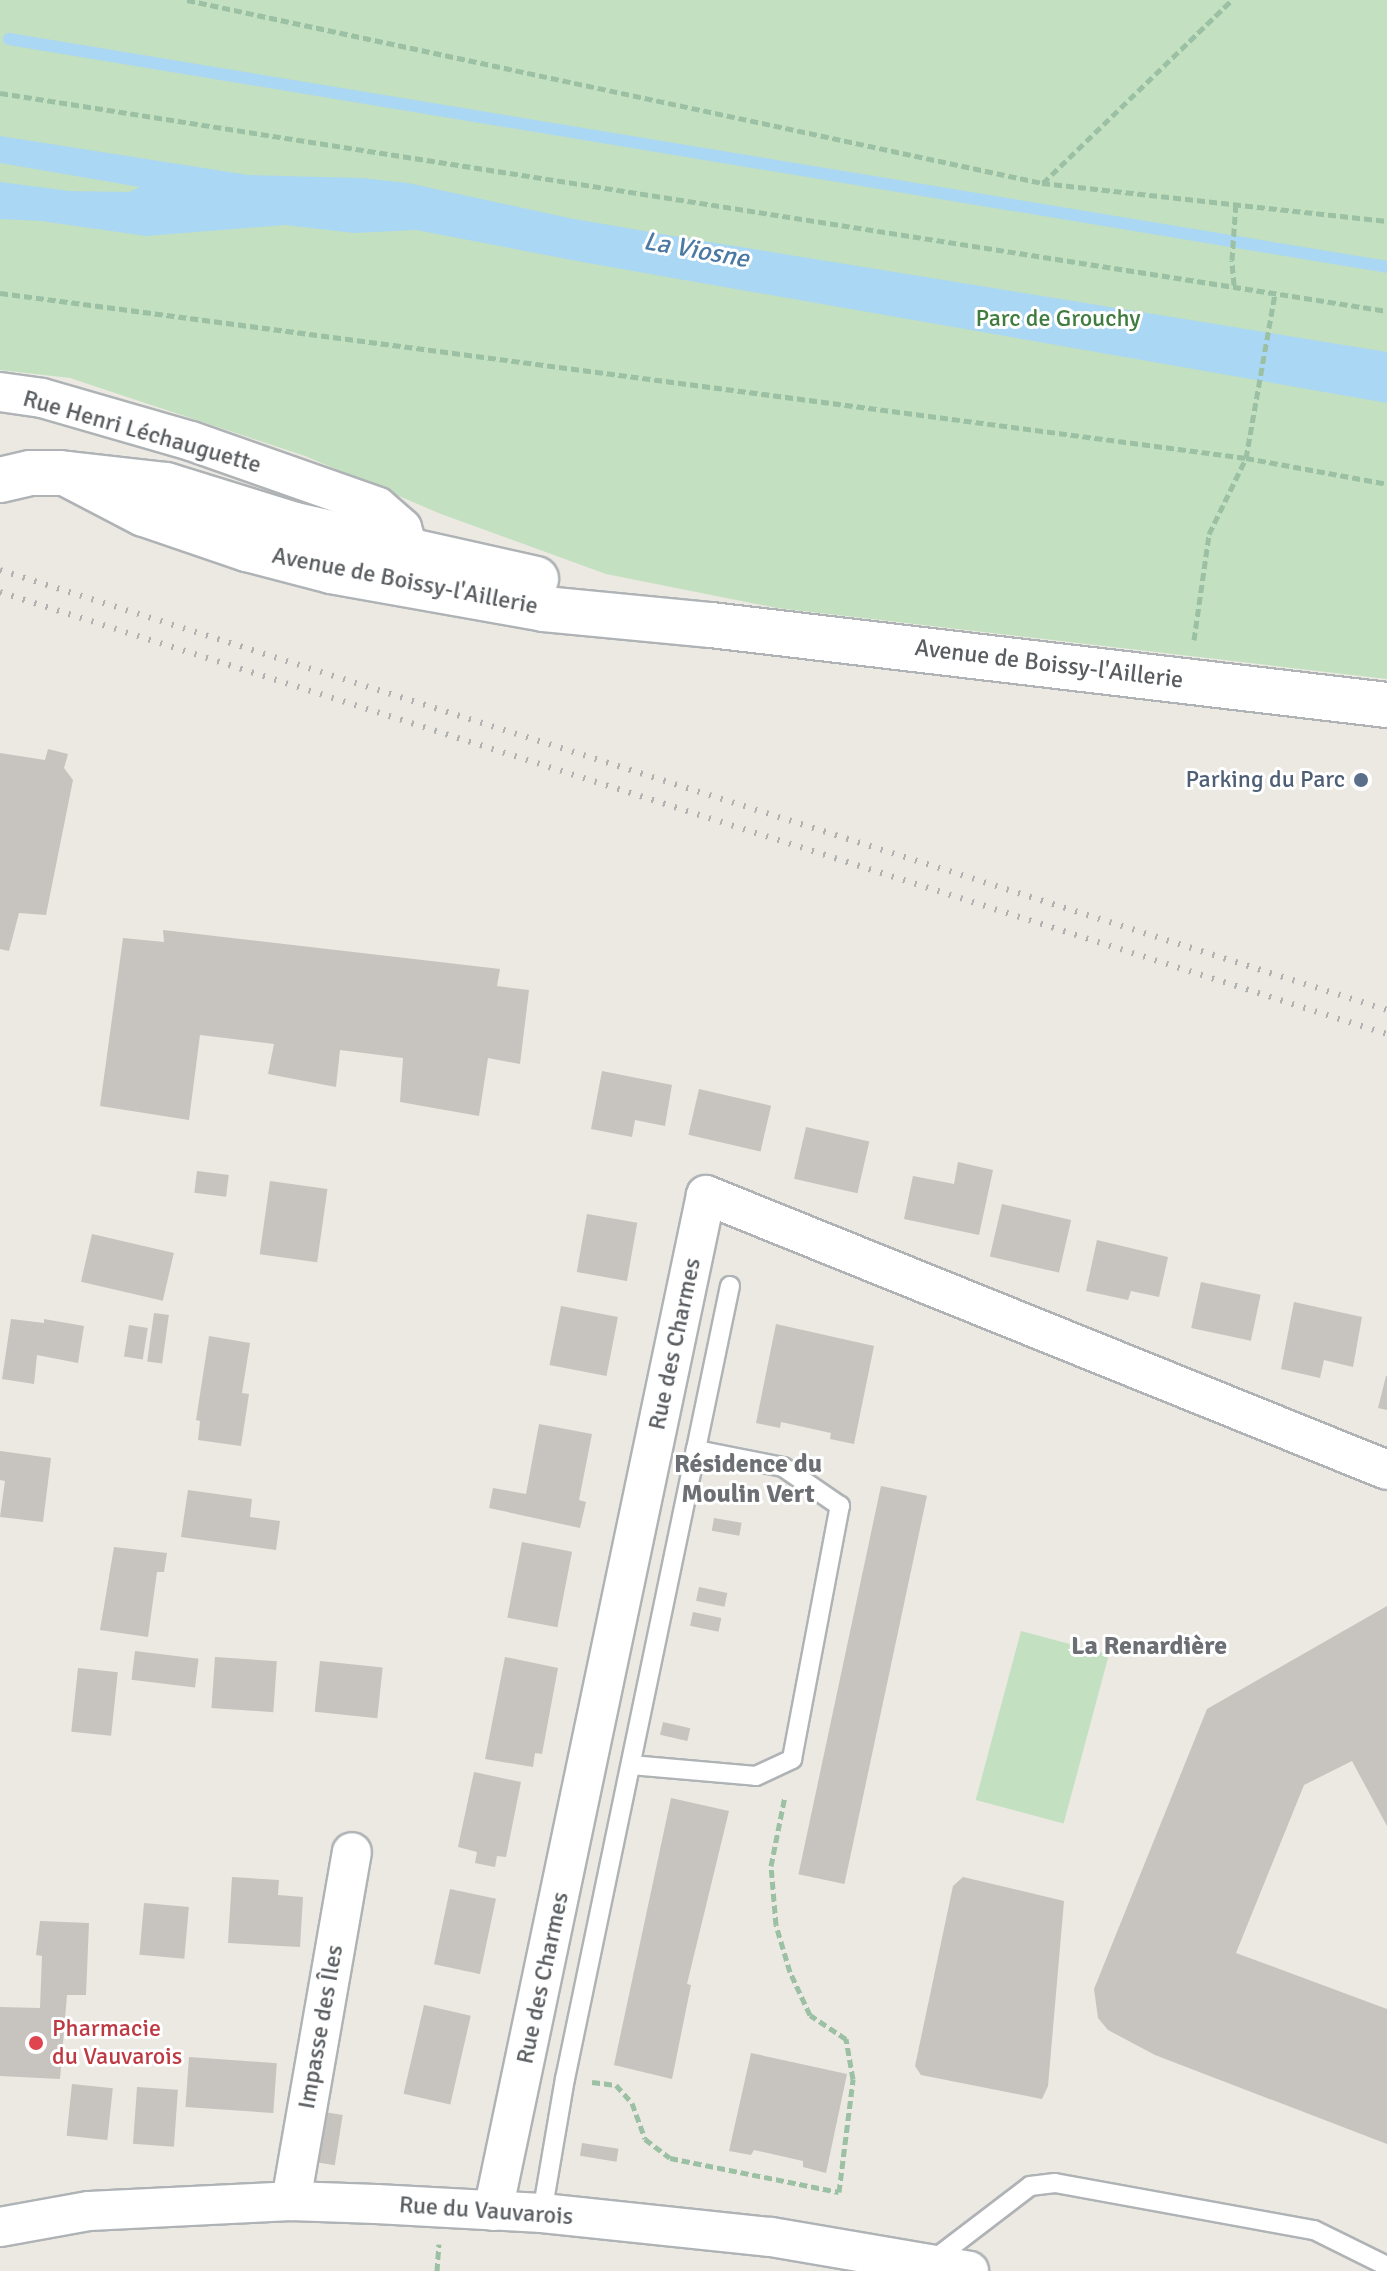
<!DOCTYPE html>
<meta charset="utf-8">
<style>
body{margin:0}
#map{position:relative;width:1387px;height:2271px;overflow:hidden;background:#ebe9e2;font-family:Signika,sans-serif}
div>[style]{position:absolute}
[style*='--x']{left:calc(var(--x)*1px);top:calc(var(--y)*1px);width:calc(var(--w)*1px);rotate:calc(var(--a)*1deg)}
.green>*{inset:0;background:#c3e0c1;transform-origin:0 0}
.water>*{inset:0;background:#aad7f3}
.stream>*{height:12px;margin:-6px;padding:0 6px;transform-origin:6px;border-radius:6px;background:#aad7f3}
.building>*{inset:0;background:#c7c3bf;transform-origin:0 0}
.path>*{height:5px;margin-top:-2.5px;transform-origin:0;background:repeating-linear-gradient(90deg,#9bc0a4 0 8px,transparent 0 12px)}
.roads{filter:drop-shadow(2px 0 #afb3b6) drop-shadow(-2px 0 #afb3b6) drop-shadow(0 2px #afb3b6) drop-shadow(0 -2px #afb3b6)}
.lane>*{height:18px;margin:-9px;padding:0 9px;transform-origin:9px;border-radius:9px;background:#fff}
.street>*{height:38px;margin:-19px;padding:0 19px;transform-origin:19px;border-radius:19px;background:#fff}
.secondary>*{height:44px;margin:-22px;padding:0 22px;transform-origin:22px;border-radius:22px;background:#fff}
.rail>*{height:6px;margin-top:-3px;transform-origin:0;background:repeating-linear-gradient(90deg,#b0b1b1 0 2px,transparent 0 12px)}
.dots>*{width:22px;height:22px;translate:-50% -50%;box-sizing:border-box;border:4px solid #fff;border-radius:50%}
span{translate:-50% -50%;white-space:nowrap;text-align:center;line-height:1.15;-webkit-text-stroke:6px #fff;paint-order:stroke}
.park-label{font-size:24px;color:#3f7c3e}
.street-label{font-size:24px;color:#5a5e61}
.service-label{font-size:24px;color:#4e5e75}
.right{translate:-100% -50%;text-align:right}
.health-label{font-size:24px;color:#be3a42}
.left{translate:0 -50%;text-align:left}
.water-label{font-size:26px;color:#4b79a3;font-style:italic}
.neighbourhood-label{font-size:26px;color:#6c6f73;font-weight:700}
</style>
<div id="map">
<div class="green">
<i style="clip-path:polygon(0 0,1387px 0,1387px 679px,777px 608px,606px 574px,441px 514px,305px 456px,70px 378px,0 370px)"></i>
<i style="left:1021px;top:1631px;width:91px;height:175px;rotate:15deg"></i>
</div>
<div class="water">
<i style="clip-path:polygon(0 136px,248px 175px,361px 178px,408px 183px,569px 218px,679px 237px,1387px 352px,1387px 403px,582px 262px,416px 230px,354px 233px,285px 225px,146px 236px,41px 221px,0 219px,0 182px,70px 191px,129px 192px,140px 187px,0 163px)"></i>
</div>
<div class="stream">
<i style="--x:9;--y:39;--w:1397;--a:9.39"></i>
</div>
<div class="building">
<i style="clip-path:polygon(48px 749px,68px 754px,64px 768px,73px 780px,46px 915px,19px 913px,9px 951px,0 949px,0 753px,45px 760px)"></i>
<i style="clip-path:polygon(163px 930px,500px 969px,497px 986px,529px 990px,520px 1064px,488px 1058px,479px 1116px,400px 1102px,403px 1058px,340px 1050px,336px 1087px,268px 1074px,274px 1044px,200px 1035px,189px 1120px,100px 1106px,123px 938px,164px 942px)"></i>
<i style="clip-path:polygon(602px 1071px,672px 1085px,665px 1126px,635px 1120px,632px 1137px,591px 1129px)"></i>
<i style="left:699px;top:1089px;width:74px;height:47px;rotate:13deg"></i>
<i style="left:806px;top:1127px;width:65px;height:53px;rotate:13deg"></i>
<i style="clip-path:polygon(958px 1162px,993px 1170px,979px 1235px,904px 1219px,913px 1176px,954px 1184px)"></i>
<i style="left:197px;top:1171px;width:32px;height:22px;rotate:7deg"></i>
<i style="left:270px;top:1181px;width:58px;height:74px;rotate:8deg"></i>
<i style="left:1002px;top:1204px;width:71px;height:54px;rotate:13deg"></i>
<i style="left:587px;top:1214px;width:51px;height:59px;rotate:10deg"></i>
<i style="left:92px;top:1234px;width:84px;height:49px;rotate:13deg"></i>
<i style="clip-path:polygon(1097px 1240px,1168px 1257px,1159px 1297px,1131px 1291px,1128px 1300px,1086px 1291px)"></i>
<i style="left:1201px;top:1282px;width:61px;height:47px;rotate:12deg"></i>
<i style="clip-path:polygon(1294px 1302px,1362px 1317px,1353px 1367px,1324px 1360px,1320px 1378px,1281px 1369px)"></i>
<i style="left:561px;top:1306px;width:58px;height:60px;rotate:11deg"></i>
<i style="left:154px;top:1313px;width:15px;height:49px;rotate:8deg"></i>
<i style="clip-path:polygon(11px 1319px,44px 1323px,44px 1319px,84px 1326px,78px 1363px,37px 1355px,34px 1384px,2px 1379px)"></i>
<i style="clip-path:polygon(776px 1324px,874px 1346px,854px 1444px,830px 1439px,831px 1433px,781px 1422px,780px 1428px,756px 1423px)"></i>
<i style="left:129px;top:1325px;width:19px;height:32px;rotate:9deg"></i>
<i style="clip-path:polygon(209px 1336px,250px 1343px,242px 1393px,249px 1394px,241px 1446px,198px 1440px,200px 1421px,196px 1420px)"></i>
<i style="clip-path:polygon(1386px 1376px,1387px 1376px,1387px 1410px,1378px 1408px)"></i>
<i style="clip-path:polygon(539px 1424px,592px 1434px,579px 1500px,586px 1502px,580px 1528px,489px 1508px,493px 1488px,526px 1494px)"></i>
<i style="clip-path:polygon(0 1451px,51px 1458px,43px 1522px,0 1517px,5px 1481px,0 1480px)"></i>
<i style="left:881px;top:1486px;width:47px;height:397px;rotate:12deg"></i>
<i style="clip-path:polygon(188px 1490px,252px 1499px,250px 1517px,280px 1521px,276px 1550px,181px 1537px)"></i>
<i style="left:714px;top:1518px;width:28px;height:13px;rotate:10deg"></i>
<i style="left:522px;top:1542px;width:51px;height:77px;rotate:11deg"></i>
<i style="clip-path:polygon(114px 1547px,167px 1553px,164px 1572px,157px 1572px,148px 1637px,100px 1630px)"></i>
<i style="left:699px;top:1587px;width:29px;height:14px;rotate:12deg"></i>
<i style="clip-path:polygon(1387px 1606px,1387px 1826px,1352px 1761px,1304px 1785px,1236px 1953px,1387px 2009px,1387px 2144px,1155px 2055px,1108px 2030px,1098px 2018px,1094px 1989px,1207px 1709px)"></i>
<i style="left:693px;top:1612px;width:29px;height:14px;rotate:12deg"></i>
<i style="left:135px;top:1651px;width:64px;height:29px;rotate:7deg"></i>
<i style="left:215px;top:1657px;width:62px;height:51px;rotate:4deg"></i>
<i style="clip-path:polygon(505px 1657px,558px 1668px,542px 1754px,535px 1753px,533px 1767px,485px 1759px)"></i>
<i style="left:320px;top:1661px;width:63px;height:51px;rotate:6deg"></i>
<i style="left:78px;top:1668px;width:40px;height:64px;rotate:6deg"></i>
<i style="left:663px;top:1722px;width:28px;height:13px;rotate:13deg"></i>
<i style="clip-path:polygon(474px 1772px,521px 1782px,506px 1857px,497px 1856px,495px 1867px,475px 1863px,477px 1852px,458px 1847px)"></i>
<i style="clip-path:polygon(671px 1798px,729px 1811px,687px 1984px,691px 1985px,672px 2079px,614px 2065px)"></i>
<i style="clip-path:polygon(232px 1877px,279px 1880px,278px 1895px,303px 1897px,300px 1947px,228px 1943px)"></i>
<i style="clip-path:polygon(963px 1877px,1064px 1901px,1048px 2086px,1042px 2099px,921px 2075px,915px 2066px,953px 1886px)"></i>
<i style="left:450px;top:1889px;width:47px;height:77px;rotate:12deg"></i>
<i style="left:144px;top:1903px;width:45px;height:52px;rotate:5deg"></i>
<i style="clip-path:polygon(40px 1921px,89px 1923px,86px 1995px,67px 1995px,60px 2079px,0 2076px,0 2007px,40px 2008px,42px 1956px,36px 1955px)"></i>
<i style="left:424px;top:2005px;width:48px;height:91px;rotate:13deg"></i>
<i style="clip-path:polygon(751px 2053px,847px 2074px,826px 2173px,803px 2167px,803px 2161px,754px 2150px,751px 2155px,729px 2151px)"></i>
<i style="left:189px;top:2057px;width:88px;height:50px;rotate:4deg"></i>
<i style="left:72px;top:2084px;width:41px;height:52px;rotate:6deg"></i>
<i style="left:137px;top:2087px;width:41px;height:57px;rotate:4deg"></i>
<i style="left:318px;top:2111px;width:25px;height:51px;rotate:9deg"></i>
<i style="left:582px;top:2143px;width:37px;height:13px;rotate:9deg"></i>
</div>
<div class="path">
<i style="--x:187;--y:0;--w:874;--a:12.08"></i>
<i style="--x:1042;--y:183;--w:347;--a:6.3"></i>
<i style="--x:0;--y:93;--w:1404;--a:8.93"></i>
<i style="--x:1043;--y:183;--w:263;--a:-44.1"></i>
<i style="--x:1234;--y:285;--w:25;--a:-95"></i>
<i style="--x:1232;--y:260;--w:58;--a:-86.1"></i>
<i style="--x:0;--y:293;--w:1257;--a:7.54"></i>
<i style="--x:1246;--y:458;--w:143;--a:10.4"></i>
<i style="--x:1194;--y:640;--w:107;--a:-81.9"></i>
<i style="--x:1209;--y:534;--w:85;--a:-64"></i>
<i style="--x:1246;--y:458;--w:168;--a:-80"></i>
<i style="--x:592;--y:2082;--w:24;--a:7"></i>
<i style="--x:616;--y:2085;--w:24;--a:48"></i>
<i style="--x:632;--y:2103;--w:38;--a:70"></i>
<i style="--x:645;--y:2139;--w:31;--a:37"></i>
<i style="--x:670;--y:2158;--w:172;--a:11.4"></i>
<i style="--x:839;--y:2192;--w:114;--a:-82.9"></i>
<i style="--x:853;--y:2079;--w:41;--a:-99.9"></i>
<i style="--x:846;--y:2039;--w:43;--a:-146.3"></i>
<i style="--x:810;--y:2015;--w:47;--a:-114.9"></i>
<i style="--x:790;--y:1972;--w:49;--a:-106.6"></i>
<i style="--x:776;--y:1925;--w:59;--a:-94.8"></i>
<i style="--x:771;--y:1866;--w:71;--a:-78.7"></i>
<i style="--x:437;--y:2271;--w:27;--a:-86"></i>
</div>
<div class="roads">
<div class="lane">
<i style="--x:631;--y:1765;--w:125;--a:5"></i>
<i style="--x:756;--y:1776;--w:40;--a:-25"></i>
<i style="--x:792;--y:1759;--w:258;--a:-79.3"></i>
<i style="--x:840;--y:1506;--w:69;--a:-145.6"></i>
<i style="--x:783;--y:1467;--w:89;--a:-168.9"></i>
<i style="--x:542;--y:2213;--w:136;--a:-80.3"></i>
<i style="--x:565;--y:2079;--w:810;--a:-78.25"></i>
<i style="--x:932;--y:2261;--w:123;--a:-37.4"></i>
<i style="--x:1030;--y:2186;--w:25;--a:-7"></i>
<i style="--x:1055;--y:2183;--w:263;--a:10.3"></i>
<i style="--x:1314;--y:2230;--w:81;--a:26.3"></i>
</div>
<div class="street">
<i style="--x:0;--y:392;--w:42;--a:8.1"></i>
<i style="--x:42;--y:398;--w:155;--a:16.1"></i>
<i style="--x:191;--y:441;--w:198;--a:19.4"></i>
<i style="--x:378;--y:507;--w:32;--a:41"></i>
<i style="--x:402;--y:528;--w:24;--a:73"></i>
<i style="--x:409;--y:551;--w:10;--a:107"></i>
<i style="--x:406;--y:561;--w:13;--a:135"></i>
<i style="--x:291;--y:2201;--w:354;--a:-80.1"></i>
<i style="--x:493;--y:2211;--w:1038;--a:-78.16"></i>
<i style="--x:706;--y:1195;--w:734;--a:21.99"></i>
<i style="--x:0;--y:2227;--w:90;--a:-10.2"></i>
<i style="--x:89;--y:2211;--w:202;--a:-2.8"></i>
<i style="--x:291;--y:2201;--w:85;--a:2"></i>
<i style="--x:376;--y:2204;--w:166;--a:3.1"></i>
<i style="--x:542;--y:2213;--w:230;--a:6"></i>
<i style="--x:771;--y:2237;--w:201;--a:9.7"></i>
</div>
<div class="secondary">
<i style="--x:67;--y:474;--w:87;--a:27.5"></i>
<i style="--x:144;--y:514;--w:109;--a:18.8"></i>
<i style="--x:247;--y:549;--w:87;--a:14.7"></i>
<i style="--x:331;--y:571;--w:216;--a:10.1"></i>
<i style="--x:544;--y:609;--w:168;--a:5.5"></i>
<i style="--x:711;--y:625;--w:681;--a:6.75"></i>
<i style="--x:0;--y:480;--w:31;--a:-13"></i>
<i style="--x:30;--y:473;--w:30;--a:0"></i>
<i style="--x:60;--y:473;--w:107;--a:6.5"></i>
<i style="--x:166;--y:485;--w:135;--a:17.2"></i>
<i style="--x:295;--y:525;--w:247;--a:12.6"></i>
</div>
</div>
<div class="rail">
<i style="--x:0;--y:570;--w:1455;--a:17.6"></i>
<i style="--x:0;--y:592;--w:1456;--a:17.68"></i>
</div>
<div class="dots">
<i style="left:1361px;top:780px;background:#5c6f8a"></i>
<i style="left:36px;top:2043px;background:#e0444e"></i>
</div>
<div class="park-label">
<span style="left:1058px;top:319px">Parc de Grouchy</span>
</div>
<div class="street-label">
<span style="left:142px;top:432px;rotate:16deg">Rue Henri Léchauguette</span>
<span style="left:405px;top:581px;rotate:11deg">Avenue de Boissy-l'Aillerie</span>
<span style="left:1049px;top:664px;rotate:7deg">Avenue de Boissy-l'Aillerie</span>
<span style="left:675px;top:1344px;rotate:-78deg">Rue des Charmes</span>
<span style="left:543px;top:1978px;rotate:-78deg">Rue des Charmes</span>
<span style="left:321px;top:2027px;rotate:-80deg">Impasse des Îles</span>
<span style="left:486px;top:2211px;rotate:4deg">Rue du Vauvarois</span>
</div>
<div class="service-label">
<span class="right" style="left:1345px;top:780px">Parking du Parc</span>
</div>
<div class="health-label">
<span class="left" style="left:52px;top:2043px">Pharmacie<br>du Vauvarois</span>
</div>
<div class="water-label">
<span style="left:696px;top:251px;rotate:10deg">La Viosne</span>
</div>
<div class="neighbourhood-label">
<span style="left:748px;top:1480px">Résidence du<br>Moulin Vert</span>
<span style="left:1149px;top:1647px">La Renardière</span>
</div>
</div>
